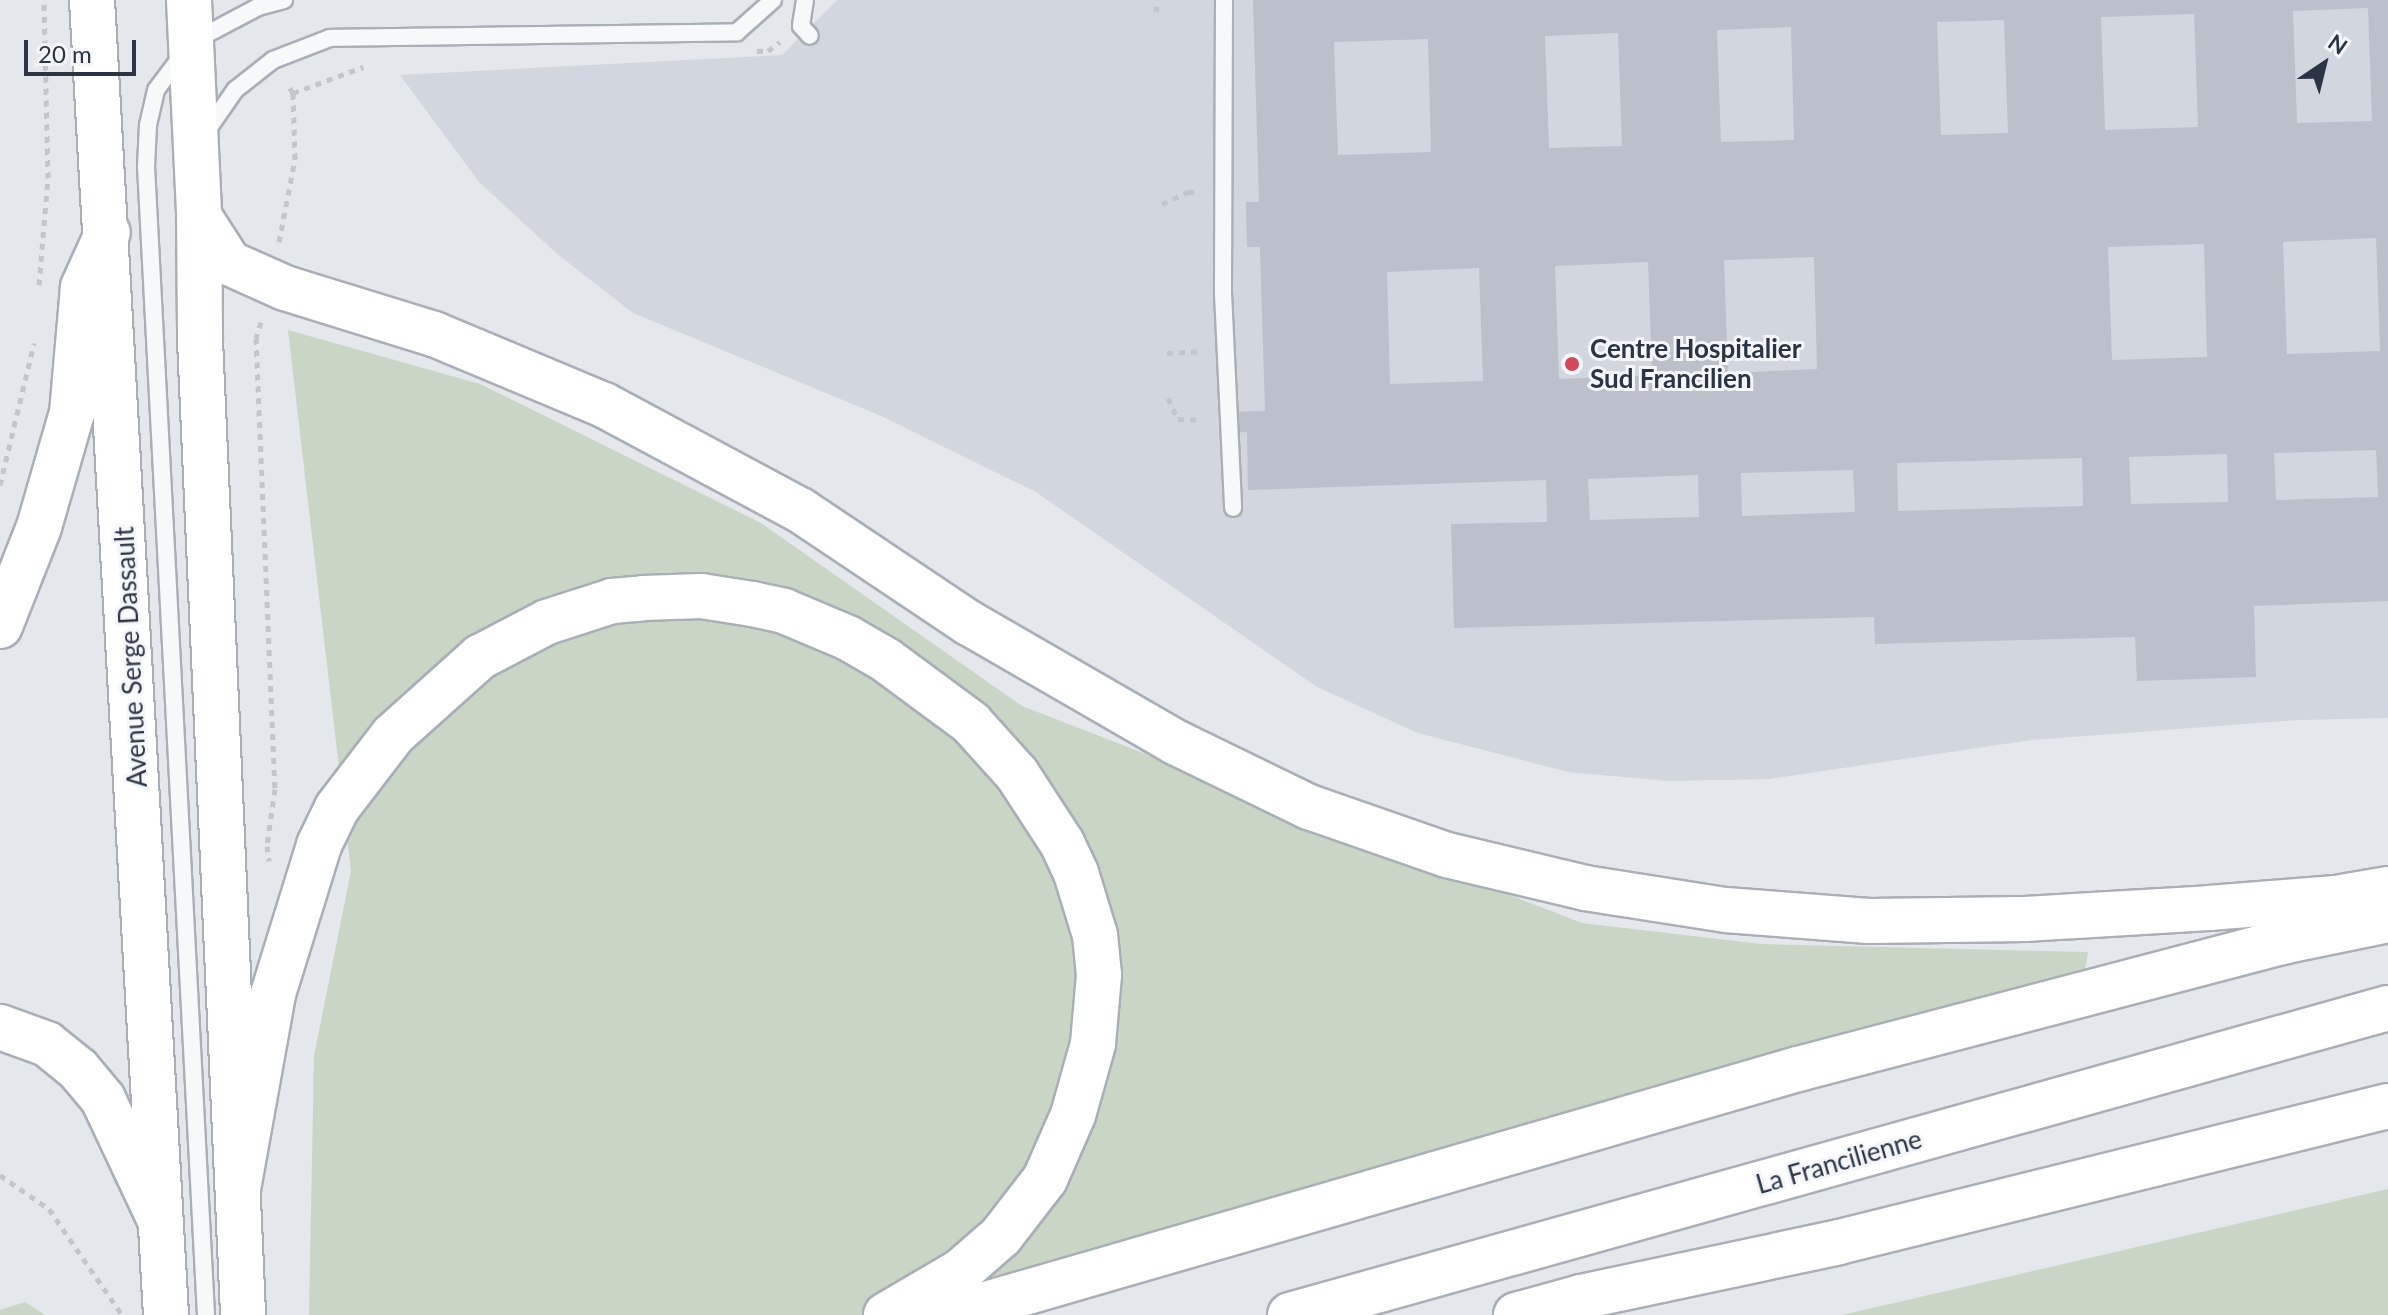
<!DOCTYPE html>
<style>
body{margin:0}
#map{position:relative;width:2388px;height:1315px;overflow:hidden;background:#e4e7ec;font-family:Lato,sans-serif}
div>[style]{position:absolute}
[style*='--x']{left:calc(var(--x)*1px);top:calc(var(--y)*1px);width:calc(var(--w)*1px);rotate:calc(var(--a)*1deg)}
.built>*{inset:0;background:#d2d6de}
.green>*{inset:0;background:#c9d6c5}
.building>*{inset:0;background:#bbc0ca}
.path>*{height:5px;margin-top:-2.5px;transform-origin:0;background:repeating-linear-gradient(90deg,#c2c5cb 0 6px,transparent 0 12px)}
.roads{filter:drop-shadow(2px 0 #a9aeb7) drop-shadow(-2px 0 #a9aeb7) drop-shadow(0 2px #a9aeb7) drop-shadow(0 -2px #a9aeb7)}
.lane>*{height:16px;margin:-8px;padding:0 8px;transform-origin:8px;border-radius:8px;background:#f7f8fa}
.primary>*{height:44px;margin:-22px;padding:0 22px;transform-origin:22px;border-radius:22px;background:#fff}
.highway>*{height:44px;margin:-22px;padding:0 22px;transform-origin:22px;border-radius:22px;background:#fff}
.dots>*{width:22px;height:22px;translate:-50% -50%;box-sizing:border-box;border:4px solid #f4f6f9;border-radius:50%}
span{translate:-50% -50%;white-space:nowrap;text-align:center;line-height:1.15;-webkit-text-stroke:6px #f4f6f9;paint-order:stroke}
.poi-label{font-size:26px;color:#2b3445;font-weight:700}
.left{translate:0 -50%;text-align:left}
.street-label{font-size:26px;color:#2b3445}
.north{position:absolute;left:2284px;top:24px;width:80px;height:80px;-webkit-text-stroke:6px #f4f6f9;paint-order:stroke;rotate:35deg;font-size:22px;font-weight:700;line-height:32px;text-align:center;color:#2b3445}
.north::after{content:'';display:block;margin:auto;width:28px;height:36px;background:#2b3445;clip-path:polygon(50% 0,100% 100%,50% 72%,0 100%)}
.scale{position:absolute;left:24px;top:40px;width:112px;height:36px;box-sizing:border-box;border:4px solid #2b3445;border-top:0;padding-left:10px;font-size:24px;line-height:28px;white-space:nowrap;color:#2b3445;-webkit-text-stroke:6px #f4f6f9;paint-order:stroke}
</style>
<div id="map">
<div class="built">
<i style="clip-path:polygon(837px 0,2388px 0,2388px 718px,2299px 720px,2031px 740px,1769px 779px,1668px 781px,1568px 772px,1418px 733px,1317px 687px,1036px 492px,879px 415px,633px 313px,556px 253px,479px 182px,400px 75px,782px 55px)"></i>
</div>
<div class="green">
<i style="clip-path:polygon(288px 330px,480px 384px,761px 523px,1022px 706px,1582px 923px,1761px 944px,2088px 952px,2085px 970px,862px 1315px,309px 1315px,314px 1056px,351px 871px)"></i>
<i style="clip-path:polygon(2388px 1189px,2388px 1315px,1842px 1315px)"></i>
<i style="clip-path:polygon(25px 1302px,45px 1315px,0 1315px,0 1310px)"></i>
</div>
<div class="building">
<i style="clip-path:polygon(evenodd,1253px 0,2388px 0,2388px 601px,2254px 606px,2256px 677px,2137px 681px,2135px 637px,1875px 644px,1874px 617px,1454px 628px,1451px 524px,1547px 522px,1546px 480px,1248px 490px,1247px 432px,1229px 433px,1229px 412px,1265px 411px,1260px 247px,1247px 247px,1246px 202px,1259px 202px,1253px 0,2368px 8px,2372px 121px,2297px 123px,2293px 11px,2368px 8px,1253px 0,2194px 14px,2198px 127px,2105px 130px,2101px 17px,2194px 14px,1253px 0,2004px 20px,2008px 133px,1941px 135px,1937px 22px,2004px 20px,1253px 0,1791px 27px,1794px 140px,1721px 142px,1717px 30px,1791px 27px,1253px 0,1618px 33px,1622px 146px,1549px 148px,1545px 36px,1618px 33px,1253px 0,1428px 39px,1431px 152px,1338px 155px,1334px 42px,1428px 39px,1253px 0,2376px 238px,2380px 351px,2287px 354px,2283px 242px,2376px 238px,1253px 0,2204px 244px,2207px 357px,2112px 360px,2108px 247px,2204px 244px,1253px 0,1814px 257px,1817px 369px,1728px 373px,1724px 260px,1814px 257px,1253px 0,1648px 262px,1652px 375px,1559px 379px,1555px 266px,1648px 262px,1253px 0,1479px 268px,1483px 381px,1390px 384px,1387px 272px,1479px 268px,1253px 0,2376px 450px,2378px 497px,2276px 500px,2274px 453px,2376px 450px,1253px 0,2227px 454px,2228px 502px,2131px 504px,2129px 457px,2227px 454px,1253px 0,2082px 458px,2083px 506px,1898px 511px,1897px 463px,2082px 458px,1253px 0,1853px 470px,1855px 512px,1742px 516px,1741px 473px,1853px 470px,1253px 0,1698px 475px,1699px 517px,1590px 520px,1588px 479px,1698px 475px)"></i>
</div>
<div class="path">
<i style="--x:1156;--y:12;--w:12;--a:-81"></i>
<i style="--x:757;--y:51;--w:11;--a:0"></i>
<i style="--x:768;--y:51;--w:15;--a:-37"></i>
<i style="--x:293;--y:93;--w:75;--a:-20.4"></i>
<i style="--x:1162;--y:204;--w:29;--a:-25"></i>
<i style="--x:1188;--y:192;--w:11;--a:0"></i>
<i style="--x:279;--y:242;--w:85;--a:-79.1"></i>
<i style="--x:295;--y:159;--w:66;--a:-91.7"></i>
<i style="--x:293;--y:93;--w:12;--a:-121"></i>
<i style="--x:39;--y:285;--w:107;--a:-85.2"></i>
<i style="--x:48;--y:178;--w:178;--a:-91.3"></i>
<i style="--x:261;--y:322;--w:17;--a:107"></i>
<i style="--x:256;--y:338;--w:451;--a:87.6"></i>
<i style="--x:275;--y:789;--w:58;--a:98"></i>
<i style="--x:267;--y:846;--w:15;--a:82"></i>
<i style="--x:1167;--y:353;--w:35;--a:-3"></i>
<i style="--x:1168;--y:398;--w:23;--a:65"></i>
<i style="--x:1178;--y:419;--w:24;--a:2"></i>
<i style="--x:0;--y:485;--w:146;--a:-76.5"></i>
<i style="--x:0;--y:1175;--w:60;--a:34.8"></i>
<i style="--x:49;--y:1209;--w:129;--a:55.4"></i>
</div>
<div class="roads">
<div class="lane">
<i style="--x:805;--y:0;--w:26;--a:99"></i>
<i style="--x:801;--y:26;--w:13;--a:48"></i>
<i style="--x:1224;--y:0;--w:293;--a:90.2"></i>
<i style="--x:1223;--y:293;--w:215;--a:87.3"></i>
<i style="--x:204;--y:135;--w:55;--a:-55.4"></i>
<i style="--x:235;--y:90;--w:48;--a:-38.3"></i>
<i style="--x:273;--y:60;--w:61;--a:-21.1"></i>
<i style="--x:330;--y:38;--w:407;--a:-0.8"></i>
<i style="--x:737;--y:32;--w:48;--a:-41.6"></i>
<i style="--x:206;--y:1315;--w:1150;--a:-92.99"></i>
<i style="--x:146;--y:167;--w:42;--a:-87.3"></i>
<i style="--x:148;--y:125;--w:36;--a:-77"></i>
<i style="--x:156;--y:90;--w:60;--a:-53.1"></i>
<i style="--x:192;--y:42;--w:75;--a:-27.9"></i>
<i style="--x:258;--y:7;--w:27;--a:-15"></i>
</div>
<div class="primary">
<i style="--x:92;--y:0;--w:1317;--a:86.78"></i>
<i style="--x:189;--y:0;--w:216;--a:87.3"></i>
<i style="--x:199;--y:216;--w:124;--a:89.5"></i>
<i style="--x:200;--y:340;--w:976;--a:87.47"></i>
</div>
<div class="highway">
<i style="--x:199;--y:216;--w:56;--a:57.4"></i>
<i style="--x:229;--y:263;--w:61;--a:24.1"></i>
<i style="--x:285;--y:288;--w:156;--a:17.2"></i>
<i style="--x:434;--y:334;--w:184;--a:22.7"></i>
<i style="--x:604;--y:405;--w:222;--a:28.2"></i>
<i style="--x:800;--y:510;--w:203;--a:33.8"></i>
<i style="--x:969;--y:623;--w:238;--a:30"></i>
<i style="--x:1175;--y:742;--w:149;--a:25.9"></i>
<i style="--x:1309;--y:807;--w:146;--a:19.2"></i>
<i style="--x:1447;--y:855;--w:142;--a:13.4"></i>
<i style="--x:1585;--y:888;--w:143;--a:8.9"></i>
<i style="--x:1726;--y:910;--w:143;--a:4.4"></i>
<i style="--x:1869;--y:921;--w:156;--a:-0.7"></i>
<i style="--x:2025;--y:919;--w:184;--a:-3.4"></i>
<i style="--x:2209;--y:908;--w:127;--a:-4.5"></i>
<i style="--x:2336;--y:898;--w:53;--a:-9.8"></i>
<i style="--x:0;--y:626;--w:106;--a:-68.5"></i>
<i style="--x:39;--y:527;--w:119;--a:-73.9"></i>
<i style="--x:72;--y:413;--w:126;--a:-85"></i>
<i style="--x:83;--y:287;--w:60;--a:-65.6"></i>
<i style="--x:0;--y:1027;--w:50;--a:19.9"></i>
<i style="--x:47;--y:1044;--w:40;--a:39"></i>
<i style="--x:78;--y:1069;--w:39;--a:50"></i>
<i style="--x:103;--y:1099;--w:134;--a:64.8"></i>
<i style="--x:238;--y:1189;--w:198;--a:-79.8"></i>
<i style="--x:273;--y:994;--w:156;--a:-72.8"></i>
<i style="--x:319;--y:845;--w:41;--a:-64.1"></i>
<i style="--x:337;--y:808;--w:92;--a:-52.5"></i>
<i style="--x:393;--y:735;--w:117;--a:-41.9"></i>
<i style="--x:480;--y:657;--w:76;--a:-27.6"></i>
<i style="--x:547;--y:622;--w:68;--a:-17.9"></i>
<i style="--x:612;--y:601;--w:32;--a:-5"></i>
<i style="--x:644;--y:598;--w:57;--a:-2"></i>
<i style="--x:701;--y:596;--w:52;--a:8.9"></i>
<i style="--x:752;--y:604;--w:33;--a:12"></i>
<i style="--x:784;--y:611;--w:69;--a:22.9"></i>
<i style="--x:848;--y:638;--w:44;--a:30.1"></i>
<i style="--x:886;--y:660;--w:106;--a:36.5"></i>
<i style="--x:971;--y:723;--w:69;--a:48"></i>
<i style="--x:1017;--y:774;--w:82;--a:56.9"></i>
<i style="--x:1062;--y:843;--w:33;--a:65"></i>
<i style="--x:1076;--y:873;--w:65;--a:73"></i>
<i style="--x:1095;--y:935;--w:40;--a:84.3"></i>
<i style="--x:1099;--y:975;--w:69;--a:95"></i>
<i style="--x:1093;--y:1044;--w:74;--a:105.7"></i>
<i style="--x:1073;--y:1115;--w:70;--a:113.6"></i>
<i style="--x:1045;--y:1179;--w:72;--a:127.7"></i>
<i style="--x:1001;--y:1236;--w:53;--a:138.8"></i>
<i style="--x:961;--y:1271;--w:87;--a:149.6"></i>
<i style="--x:948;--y:1315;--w:885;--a:-16.14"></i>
<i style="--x:1798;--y:1069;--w:505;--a:-14.7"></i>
<i style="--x:2286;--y:941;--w:104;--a:-11.6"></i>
<i style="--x:1290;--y:1315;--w:1140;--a:-15.62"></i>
<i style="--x:1516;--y:1315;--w:67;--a:-15.5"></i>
<i style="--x:1581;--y:1297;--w:264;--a:-12"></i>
<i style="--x:1839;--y:1242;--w:566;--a:-13.91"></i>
</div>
</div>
<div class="dots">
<i style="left:1572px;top:364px;background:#d1495b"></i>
</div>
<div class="poi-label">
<span class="left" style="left:1590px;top:364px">Centre Hospitalier<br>Sud Francilien</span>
</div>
<div class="street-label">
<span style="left:131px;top:657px;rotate:-93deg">Avenue Serge Dassault</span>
<span style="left:1839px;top:1162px;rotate:-16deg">La Francilienne</span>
</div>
<div class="north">N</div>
<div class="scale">20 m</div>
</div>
